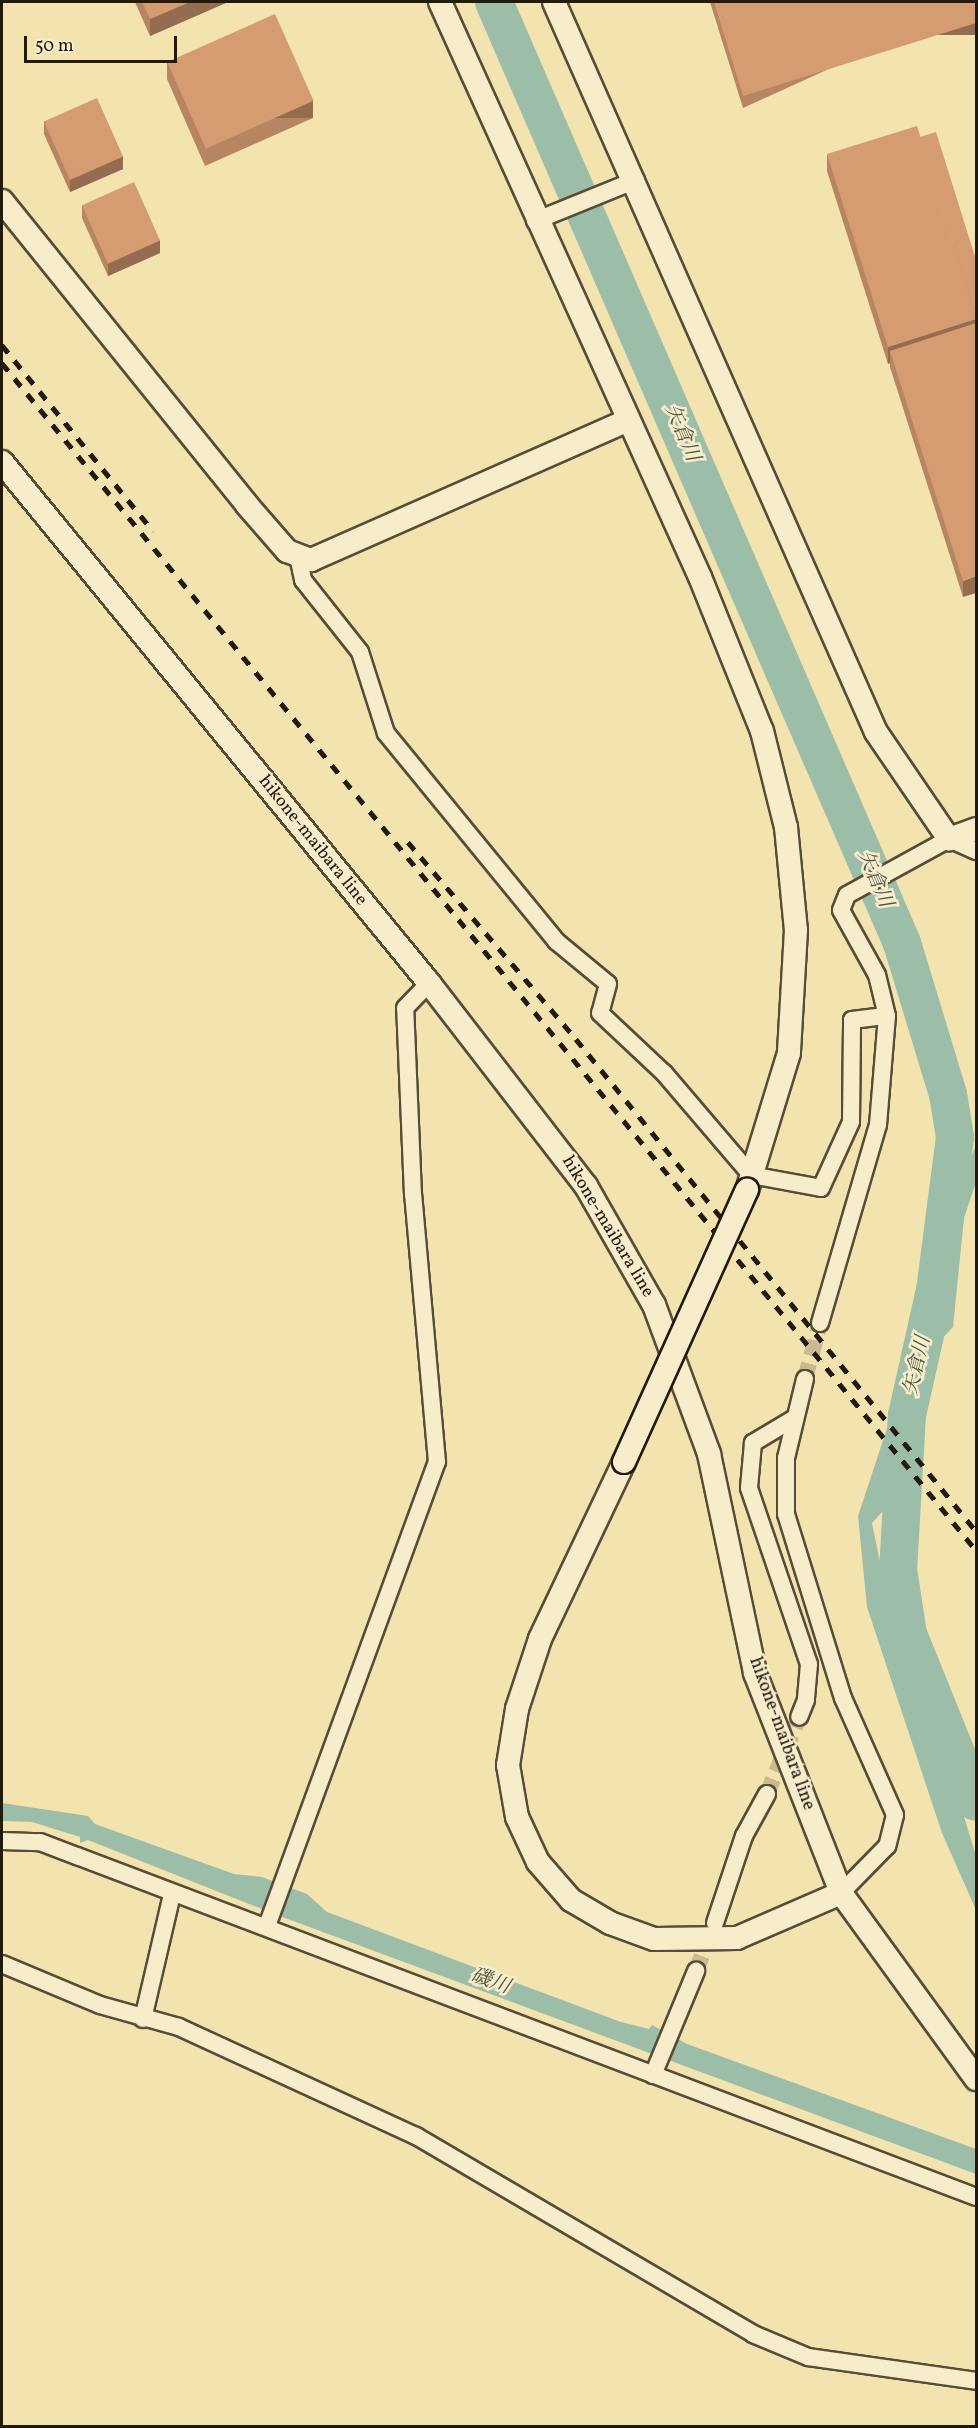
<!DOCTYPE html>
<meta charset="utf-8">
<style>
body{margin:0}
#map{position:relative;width:978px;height:2428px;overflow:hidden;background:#f3e3af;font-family:Vollkorn,"Noto Serif JP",serif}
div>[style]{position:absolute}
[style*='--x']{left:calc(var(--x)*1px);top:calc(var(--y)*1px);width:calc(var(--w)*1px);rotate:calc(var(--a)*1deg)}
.water>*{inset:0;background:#9cbea8}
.river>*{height:38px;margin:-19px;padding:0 19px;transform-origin:19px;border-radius:19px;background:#9cbea8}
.street-tunnel>*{height:16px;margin-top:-8px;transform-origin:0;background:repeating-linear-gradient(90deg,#c9bb8f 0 16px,transparent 0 24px)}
.roads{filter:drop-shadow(2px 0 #564c37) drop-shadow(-2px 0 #564c37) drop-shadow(0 2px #564c37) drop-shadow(0 -2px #564c37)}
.street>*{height:16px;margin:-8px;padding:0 8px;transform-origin:8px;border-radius:8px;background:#f7edcb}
.secondary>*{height:22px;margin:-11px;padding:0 11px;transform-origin:11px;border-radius:11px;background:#f7edcb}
.rail>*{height:4.5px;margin-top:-2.25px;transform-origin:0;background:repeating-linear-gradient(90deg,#221a0f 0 10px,transparent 0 20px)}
.bridges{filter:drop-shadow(2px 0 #221a0f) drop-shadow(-2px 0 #221a0f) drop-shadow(0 2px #221a0f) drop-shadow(0 -2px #221a0f)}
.secondary-bridge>*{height:22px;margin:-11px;padding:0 11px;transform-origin:11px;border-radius:11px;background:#f7edcb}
.wall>*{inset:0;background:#b78561}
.shaded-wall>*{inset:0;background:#956c4f;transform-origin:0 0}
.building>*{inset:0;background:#d59b71;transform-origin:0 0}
span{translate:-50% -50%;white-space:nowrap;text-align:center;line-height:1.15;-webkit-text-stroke:5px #f7edcb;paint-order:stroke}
.street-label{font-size:18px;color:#221a0f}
.water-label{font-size:20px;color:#4d5345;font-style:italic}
.frame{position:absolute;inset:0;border:3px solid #221a0f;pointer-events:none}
.scale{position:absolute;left:24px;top:36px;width:153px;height:27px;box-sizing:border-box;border:3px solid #221a0f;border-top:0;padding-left:8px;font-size:18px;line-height:21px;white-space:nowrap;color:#221a0f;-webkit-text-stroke:4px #f7edcb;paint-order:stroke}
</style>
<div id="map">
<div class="water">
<i style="clip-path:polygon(976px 1145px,976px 1182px,964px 1218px,953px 1327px,937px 1344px,931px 1375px,916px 1395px,891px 1502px,872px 1523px,888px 1601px,923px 1719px,946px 1757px,976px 1856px,976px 1910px,942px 1833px,867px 1607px,858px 1516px,918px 1335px,936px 1309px,948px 1214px)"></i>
<i style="clip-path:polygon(2px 1803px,88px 1816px,95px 1824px,234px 1874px,262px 1877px,307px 1894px,327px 1912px,621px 2022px,649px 2029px,652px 2025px,687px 2044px,976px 2149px,976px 2174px,277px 1915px,88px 1840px,80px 1843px,80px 1837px,32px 1822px,2px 1821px)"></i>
</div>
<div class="river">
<i style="--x:494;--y:2;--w:1026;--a:66.56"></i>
<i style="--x:902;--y:943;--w:158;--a:73.1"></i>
<i style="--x:948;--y:1094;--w:44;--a:80.8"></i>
<i style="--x:955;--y:1137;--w:154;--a:97.4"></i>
<i style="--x:935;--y:1290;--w:128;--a:102.6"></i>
<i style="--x:907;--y:1415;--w:154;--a:93.3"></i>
<i style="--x:898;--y:1569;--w:66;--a:81.3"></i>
<i style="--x:908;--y:1634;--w:181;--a:68"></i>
</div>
<div class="street-tunnel">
<i style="--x:805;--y:1379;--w:58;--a:-75"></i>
<i style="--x:767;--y:1794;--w:83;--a:-67.4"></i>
<i style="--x:696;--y:1971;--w:44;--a:-68.7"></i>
</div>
<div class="roads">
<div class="street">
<i style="--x:535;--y:221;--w:109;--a:-22.1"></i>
<i style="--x:298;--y:556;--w:25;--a:78"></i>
<i style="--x:303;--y:580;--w:92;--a:51.6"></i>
<i style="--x:360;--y:652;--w:85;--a:72.2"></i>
<i style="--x:386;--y:733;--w:269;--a:50.7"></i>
<i style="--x:556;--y:941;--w:67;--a:39.6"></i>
<i style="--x:608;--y:984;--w:30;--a:105"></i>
<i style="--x:600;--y:1013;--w:88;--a:43.2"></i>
<i style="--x:664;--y:1073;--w:134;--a:49.5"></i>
<i style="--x:751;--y:1175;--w:71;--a:10.5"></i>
<i style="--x:821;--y:1188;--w:72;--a:-65.6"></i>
<i style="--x:851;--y:1122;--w:102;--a:-89.4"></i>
<i style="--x:852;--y:1020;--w:35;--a:-7"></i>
<i style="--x:820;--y:1323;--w:206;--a:-73.7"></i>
<i style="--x:878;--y:1125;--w:109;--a:-85.3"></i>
<i style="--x:887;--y:1016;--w:42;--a:-103.7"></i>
<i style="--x:877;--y:975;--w:74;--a:-119"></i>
<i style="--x:841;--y:910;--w:16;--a:-68"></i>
<i style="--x:847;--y:895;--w:116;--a:-28.8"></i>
<i style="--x:949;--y:839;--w:30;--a:24"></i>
<i style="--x:805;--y:1379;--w:81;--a:103.5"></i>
<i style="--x:786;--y:1458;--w:56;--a:90"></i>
<i style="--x:786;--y:1514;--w:193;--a:72.8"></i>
<i style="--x:843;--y:1698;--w:128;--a:66"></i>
<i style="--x:895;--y:1815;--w:32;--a:104"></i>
<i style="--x:887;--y:1846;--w:66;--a:134.4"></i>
<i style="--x:793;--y:1419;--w:47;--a:149"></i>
<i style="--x:753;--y:1443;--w:45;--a:95.1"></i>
<i style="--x:749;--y:1488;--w:186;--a:71.2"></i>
<i style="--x:809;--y:1664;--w:36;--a:95"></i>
<i style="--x:806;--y:1700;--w:18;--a:112"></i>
<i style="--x:2;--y:1841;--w:38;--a:2"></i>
<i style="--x:40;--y:1842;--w:40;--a:21"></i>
<i style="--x:77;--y:1856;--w:961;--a:20.77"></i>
<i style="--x:715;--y:1923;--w:92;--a:-71.6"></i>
<i style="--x:744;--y:1836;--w:48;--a:-61.3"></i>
<i style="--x:267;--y:1926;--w:494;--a:-69.9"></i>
<i style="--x:437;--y:1462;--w:268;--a:-95.1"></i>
<i style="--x:413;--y:1195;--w:187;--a:-92.4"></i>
<i style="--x:405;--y:1008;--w:35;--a:-46"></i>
<i style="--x:2;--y:1964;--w:106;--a:22.7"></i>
<i style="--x:100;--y:2005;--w:82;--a:15.6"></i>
<i style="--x:179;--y:2027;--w:261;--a:24.7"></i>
<i style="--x:416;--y:2136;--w:391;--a:30.4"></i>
<i style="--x:753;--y:2334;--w:60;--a:22.7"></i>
<i style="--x:808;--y:2357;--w:170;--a:8.1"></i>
<i style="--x:143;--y:2019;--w:128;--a:-76.9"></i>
<i style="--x:653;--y:2075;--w:113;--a:-67.5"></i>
</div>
<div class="secondary">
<i style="--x:440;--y:2;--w:631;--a:65.67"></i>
<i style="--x:700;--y:577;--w:166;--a:68.1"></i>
<i style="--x:762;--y:731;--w:99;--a:76"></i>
<i style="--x:786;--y:827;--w:103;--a:84.5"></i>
<i style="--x:796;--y:930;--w:123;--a:93.3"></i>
<i style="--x:789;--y:1053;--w:143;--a:107"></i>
<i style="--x:554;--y:2;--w:798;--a:66.2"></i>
<i style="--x:876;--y:732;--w:130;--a:55.7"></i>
<i style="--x:949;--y:839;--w:29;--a:-20"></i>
<i style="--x:2;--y:201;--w:390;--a:51.1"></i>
<i style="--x:247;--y:505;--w:61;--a:49"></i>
<i style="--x:287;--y:551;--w:26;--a:21"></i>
<i style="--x:311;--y:560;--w:347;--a:-23.8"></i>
<i style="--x:2;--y:462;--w:674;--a:50.66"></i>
<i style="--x:429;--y:983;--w:257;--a:52.3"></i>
<i style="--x:586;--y:1186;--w:137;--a:60.3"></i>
<i style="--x:654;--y:1305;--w:159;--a:69.7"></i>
<i style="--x:709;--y:1454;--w:224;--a:78.1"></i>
<i style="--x:755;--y:1673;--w:236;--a:68.6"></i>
<i style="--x:841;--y:1893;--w:230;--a:54"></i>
<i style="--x:624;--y:1462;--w:196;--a:115.4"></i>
<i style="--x:540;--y:1639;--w:74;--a:108.2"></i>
<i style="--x:517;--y:1709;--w:57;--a:99.1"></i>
<i style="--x:508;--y:1765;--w:53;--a:80.2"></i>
<i style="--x:517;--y:1817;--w:50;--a:65"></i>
<i style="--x:538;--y:1862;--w:50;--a:49"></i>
<i style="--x:571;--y:1900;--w:45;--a:30.5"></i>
<i style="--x:610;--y:1923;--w:47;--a:20"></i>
<i style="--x:654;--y:1939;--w:83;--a:-0.7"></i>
<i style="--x:737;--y:1938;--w:113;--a:-23.4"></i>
</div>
</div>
<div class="rail">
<i style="--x:2;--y:345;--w:240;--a:50.9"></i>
<i style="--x:2;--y:363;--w:1535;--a:50.63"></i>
<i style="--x:408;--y:842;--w:259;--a:49.5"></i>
<i style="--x:576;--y:1039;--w:634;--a:50.89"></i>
</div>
<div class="bridges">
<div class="secondary-bridge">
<i style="--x:624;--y:1462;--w:299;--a:-65.7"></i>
</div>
</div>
<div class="wall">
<i style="clip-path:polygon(135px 2px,228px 2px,150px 36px)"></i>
<i style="clip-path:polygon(710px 2px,976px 2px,743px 108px)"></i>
<i style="clip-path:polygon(167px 62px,313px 118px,205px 166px,167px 79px)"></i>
<i style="clip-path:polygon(44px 121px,123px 169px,70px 192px,44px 134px)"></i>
<i style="clip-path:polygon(827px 154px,976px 260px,963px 597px,890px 367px,890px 363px,888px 364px,827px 171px)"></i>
<i style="clip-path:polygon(82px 205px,160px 253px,108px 276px,82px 218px)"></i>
</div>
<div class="shaded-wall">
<i style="clip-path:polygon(190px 2px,228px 2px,150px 36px,150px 19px)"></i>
<i style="left:976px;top:23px;width:12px;height:244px;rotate:90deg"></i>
<i style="left:313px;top:101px;width:17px;height:118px;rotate:90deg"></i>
<i style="clip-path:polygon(123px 156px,123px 169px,70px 192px,70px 179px)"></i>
<i style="clip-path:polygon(160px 240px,160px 253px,108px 276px,108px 263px)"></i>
<i style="clip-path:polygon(976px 319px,976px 336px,890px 351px,890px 363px,888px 364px,888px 347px)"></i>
<i style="clip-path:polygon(976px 576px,976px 593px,963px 597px,963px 581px)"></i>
</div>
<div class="building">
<i style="clip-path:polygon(142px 2px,190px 2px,150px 19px)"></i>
<i style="clip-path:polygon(714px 2px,976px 2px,976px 23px,743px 96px)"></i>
<i style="left:275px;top:14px;width:95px;height:118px;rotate:66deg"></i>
<i style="left:97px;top:98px;width:64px;height:58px;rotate:66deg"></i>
<i style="clip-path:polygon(917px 126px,976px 316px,976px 319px,888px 347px,827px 154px)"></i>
<i style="clip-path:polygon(936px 132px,976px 260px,976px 316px,920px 137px)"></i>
<i style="left:134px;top:182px;width:64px;height:57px;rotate:66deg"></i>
<i style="clip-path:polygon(976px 323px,976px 576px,963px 581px,890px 351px)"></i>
</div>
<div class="street-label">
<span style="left:312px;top:841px;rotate:51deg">hikone-maibara line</span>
<span style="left:607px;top:1227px;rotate:59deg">hikone-maibara line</span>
<span style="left:781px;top:1734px;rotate:70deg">hikone-maibara line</span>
</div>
<div class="water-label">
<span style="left:681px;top:433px;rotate:67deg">矢倉川</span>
<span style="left:874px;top:879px;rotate:67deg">矢倉川</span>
<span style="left:918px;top:1366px;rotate:-77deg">矢倉川</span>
<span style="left:490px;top:1982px;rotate:20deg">磯川</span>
</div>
<div class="frame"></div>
<div class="scale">50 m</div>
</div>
